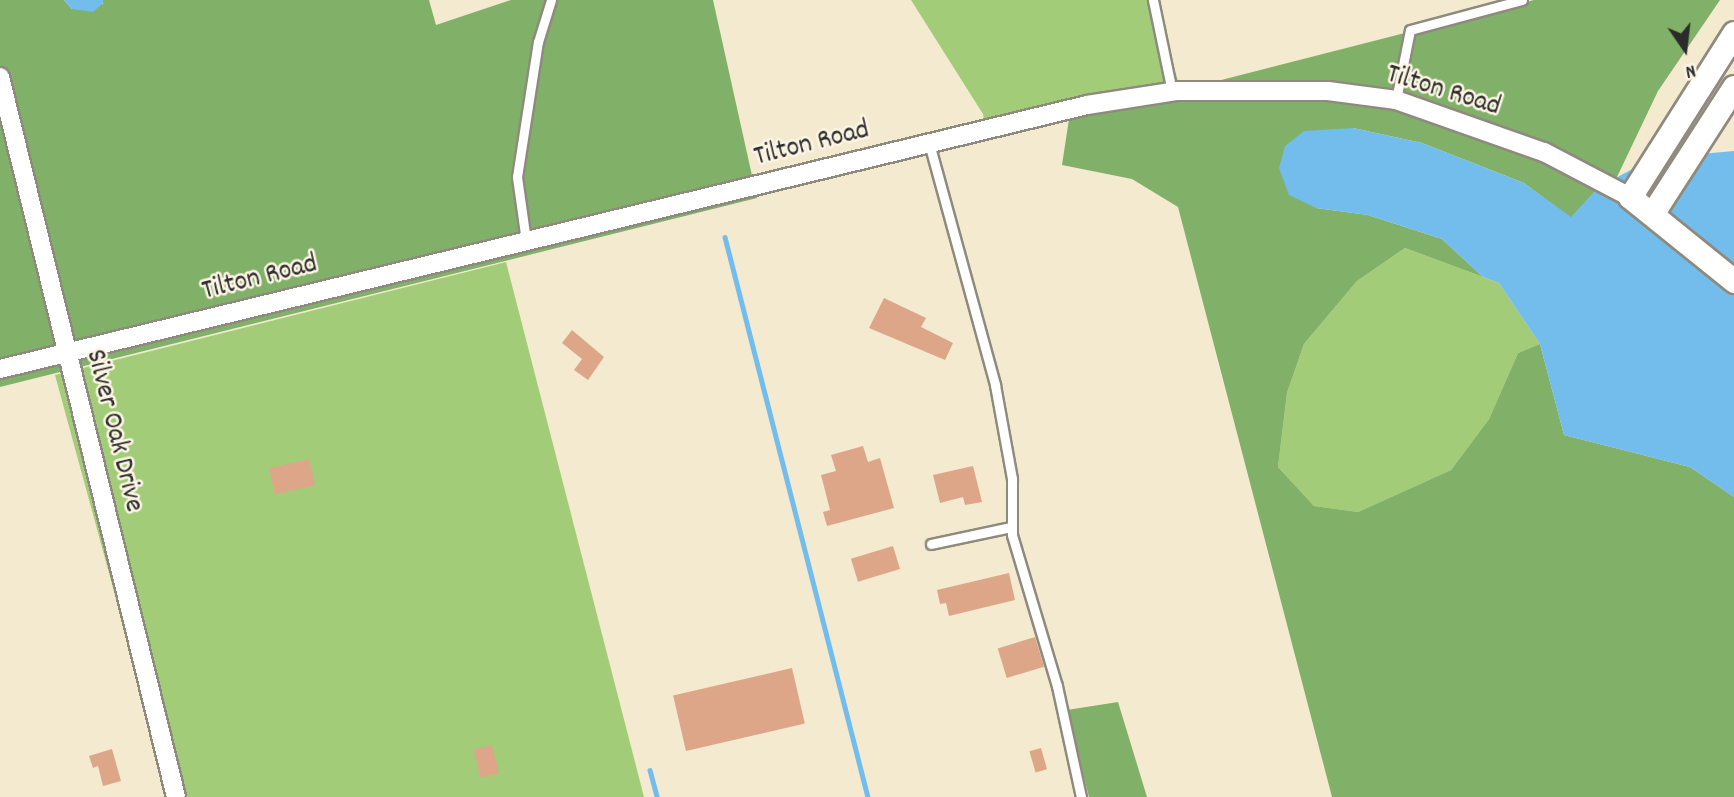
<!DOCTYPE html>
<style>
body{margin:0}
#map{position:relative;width:1734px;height:797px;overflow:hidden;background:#f3ead0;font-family:Dekko,sans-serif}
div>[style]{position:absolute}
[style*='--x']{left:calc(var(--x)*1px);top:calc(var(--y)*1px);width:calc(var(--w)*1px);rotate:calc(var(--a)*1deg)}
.green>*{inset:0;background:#a2cc78}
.forest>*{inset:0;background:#81b068}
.water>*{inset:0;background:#72bdeb}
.stream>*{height:4.5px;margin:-2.25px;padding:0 2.25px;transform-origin:2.25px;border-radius:2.25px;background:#72bdeb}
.building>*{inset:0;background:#dda688;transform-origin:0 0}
.roads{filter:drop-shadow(2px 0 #8f8a7e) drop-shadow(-2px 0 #8f8a7e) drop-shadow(0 2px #8f8a7e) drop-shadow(0 -2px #8f8a7e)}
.service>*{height:9px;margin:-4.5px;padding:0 4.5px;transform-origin:4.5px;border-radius:4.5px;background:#fff}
.minor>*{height:18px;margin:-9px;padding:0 9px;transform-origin:9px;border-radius:9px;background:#fff}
.tertiary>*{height:23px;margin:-11.5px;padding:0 11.5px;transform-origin:11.5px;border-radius:11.5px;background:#fff}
span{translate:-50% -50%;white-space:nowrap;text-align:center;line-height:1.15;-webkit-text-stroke:5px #fcf5e5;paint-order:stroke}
.street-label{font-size:28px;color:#2b2b2b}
.north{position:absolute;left:1650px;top:14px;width:70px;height:70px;-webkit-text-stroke:5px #fcf5e5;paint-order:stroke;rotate:166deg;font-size:19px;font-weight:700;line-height:28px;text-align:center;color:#2b2b2b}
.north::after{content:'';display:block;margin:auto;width:24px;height:32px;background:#2b2b2b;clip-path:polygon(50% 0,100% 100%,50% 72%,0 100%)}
</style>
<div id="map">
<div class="green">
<i style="clip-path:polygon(911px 0,1154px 0,1181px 91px,988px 140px,983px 114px)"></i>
<i style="clip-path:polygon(1405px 248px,1499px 283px,1540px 344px,1518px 353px,1489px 419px,1451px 470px,1358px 512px,1314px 506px,1278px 467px,1287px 393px,1304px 344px,1357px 281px)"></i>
<i style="clip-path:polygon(506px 262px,644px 797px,170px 797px,55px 375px)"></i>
</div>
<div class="forest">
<i style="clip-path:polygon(0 0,64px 0,72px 9px,103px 4px,103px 0,429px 0,436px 25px,511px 0,713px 0,757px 198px,0 387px)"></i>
<i style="clip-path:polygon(1534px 0,1720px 0,1658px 91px,1617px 177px,1599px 187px,1571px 218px,1524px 183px,1422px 143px,1353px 128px,1316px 208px,1368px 215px,1442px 239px,1483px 277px,1405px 248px,1357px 281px,1304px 344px,1287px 393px,1278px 467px,1314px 506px,1358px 512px,1451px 470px,1489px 419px,1518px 353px,1540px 344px,1564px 435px,1690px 467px,1734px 497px,1734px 797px,1332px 797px,1178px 207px,1132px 179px,1062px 165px,1069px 119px)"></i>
<i style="clip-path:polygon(1118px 702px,1147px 797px,1089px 797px,1067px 710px)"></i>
</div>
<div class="water">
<i style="clip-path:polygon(64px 0,103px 0,103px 3px,93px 12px,72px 9px)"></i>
<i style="clip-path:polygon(1353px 128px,1422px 143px,1524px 183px,1571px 217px,1599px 187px,1640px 165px,1628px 185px,1734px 292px,1734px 497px,1690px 467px,1564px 435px,1540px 344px,1499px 283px,1483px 277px,1442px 239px,1368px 215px,1316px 208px,1289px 195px,1279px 168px,1285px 146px,1304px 131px)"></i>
<i style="clip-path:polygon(1734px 151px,1734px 270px,1663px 212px,1701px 154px)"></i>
</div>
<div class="stream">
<i style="--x:725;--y:237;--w:578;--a:75.68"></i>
<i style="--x:650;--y:770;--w:28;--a:75"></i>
</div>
<div class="building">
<i style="clip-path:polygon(884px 298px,926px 318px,921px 327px,953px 343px,945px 360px,869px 328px)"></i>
<i style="clip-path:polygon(572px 330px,604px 357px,588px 380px,574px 370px,582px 359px,562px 343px)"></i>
<i style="clip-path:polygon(863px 446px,868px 462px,880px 458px,894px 508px,827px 526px,823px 512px,830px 510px,821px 475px,836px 471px,831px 455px)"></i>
<i style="left:309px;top:459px;width:27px;height:41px;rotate:77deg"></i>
<i style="clip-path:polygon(973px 466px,982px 502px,965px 505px,963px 497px,940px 503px,933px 475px)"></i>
<i style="left:893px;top:546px;width:24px;height:44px;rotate:73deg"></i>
<i style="clip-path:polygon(1009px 573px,1015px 600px,949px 616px,946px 603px,940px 604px,937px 590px)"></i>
<i style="left:1035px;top:637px;width:31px;height:39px;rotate:73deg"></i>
<i style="left:792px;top:668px;width:57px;height:122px;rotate:77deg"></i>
<i style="left:492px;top:745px;width:29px;height:19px;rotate:76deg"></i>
<i style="left:1041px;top:748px;width:22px;height:12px;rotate:74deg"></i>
<i style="clip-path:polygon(112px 749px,121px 781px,103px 786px,98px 766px,93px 768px,89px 756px)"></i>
</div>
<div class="roads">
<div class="service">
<i style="--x:1153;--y:0;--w:94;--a:78.3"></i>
<i style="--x:1396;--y:100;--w:71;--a:-78.7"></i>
<i style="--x:1410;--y:30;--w:116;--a:-15"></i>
<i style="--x:929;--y:143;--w:251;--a:74.7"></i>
<i style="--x:995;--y:385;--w:96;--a:79.7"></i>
<i style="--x:1012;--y:479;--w:56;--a:90"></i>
<i style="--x:1012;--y:535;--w:158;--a:73.4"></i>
<i style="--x:1057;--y:686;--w:114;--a:77.8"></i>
<i style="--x:526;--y:241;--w:65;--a:-98"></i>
<i style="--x:517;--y:177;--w:137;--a:-81.2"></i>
<i style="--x:538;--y:42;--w:44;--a:-72.8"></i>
<i style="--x:931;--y:544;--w:82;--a:-12"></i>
</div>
<div class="minor">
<i style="--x:0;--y:77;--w:741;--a:76.26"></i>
<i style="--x:0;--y:369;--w:1119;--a:-13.65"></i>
<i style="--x:1087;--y:105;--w:90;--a:-8.9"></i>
<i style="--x:1176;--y:91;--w:152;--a:0"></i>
<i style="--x:1328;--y:91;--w:69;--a:7.5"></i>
<i style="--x:1396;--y:100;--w:157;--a:19.4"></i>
<i style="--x:1544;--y:152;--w:97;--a:27.6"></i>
</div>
<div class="tertiary">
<i style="--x:1734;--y:33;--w:194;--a:122.4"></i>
<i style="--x:1630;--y:197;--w:134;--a:38.9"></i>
<i style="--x:1652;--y:214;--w:151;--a:-57.2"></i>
</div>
</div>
<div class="street-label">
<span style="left:1443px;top:92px;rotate:17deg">Tilton Road</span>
<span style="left:812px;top:145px;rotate:-14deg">Tilton Road</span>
<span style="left:260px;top:279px;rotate:-14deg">Tilton Road</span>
<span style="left:113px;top:431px;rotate:76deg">Silver Oak Drive</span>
</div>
<div class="north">N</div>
</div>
